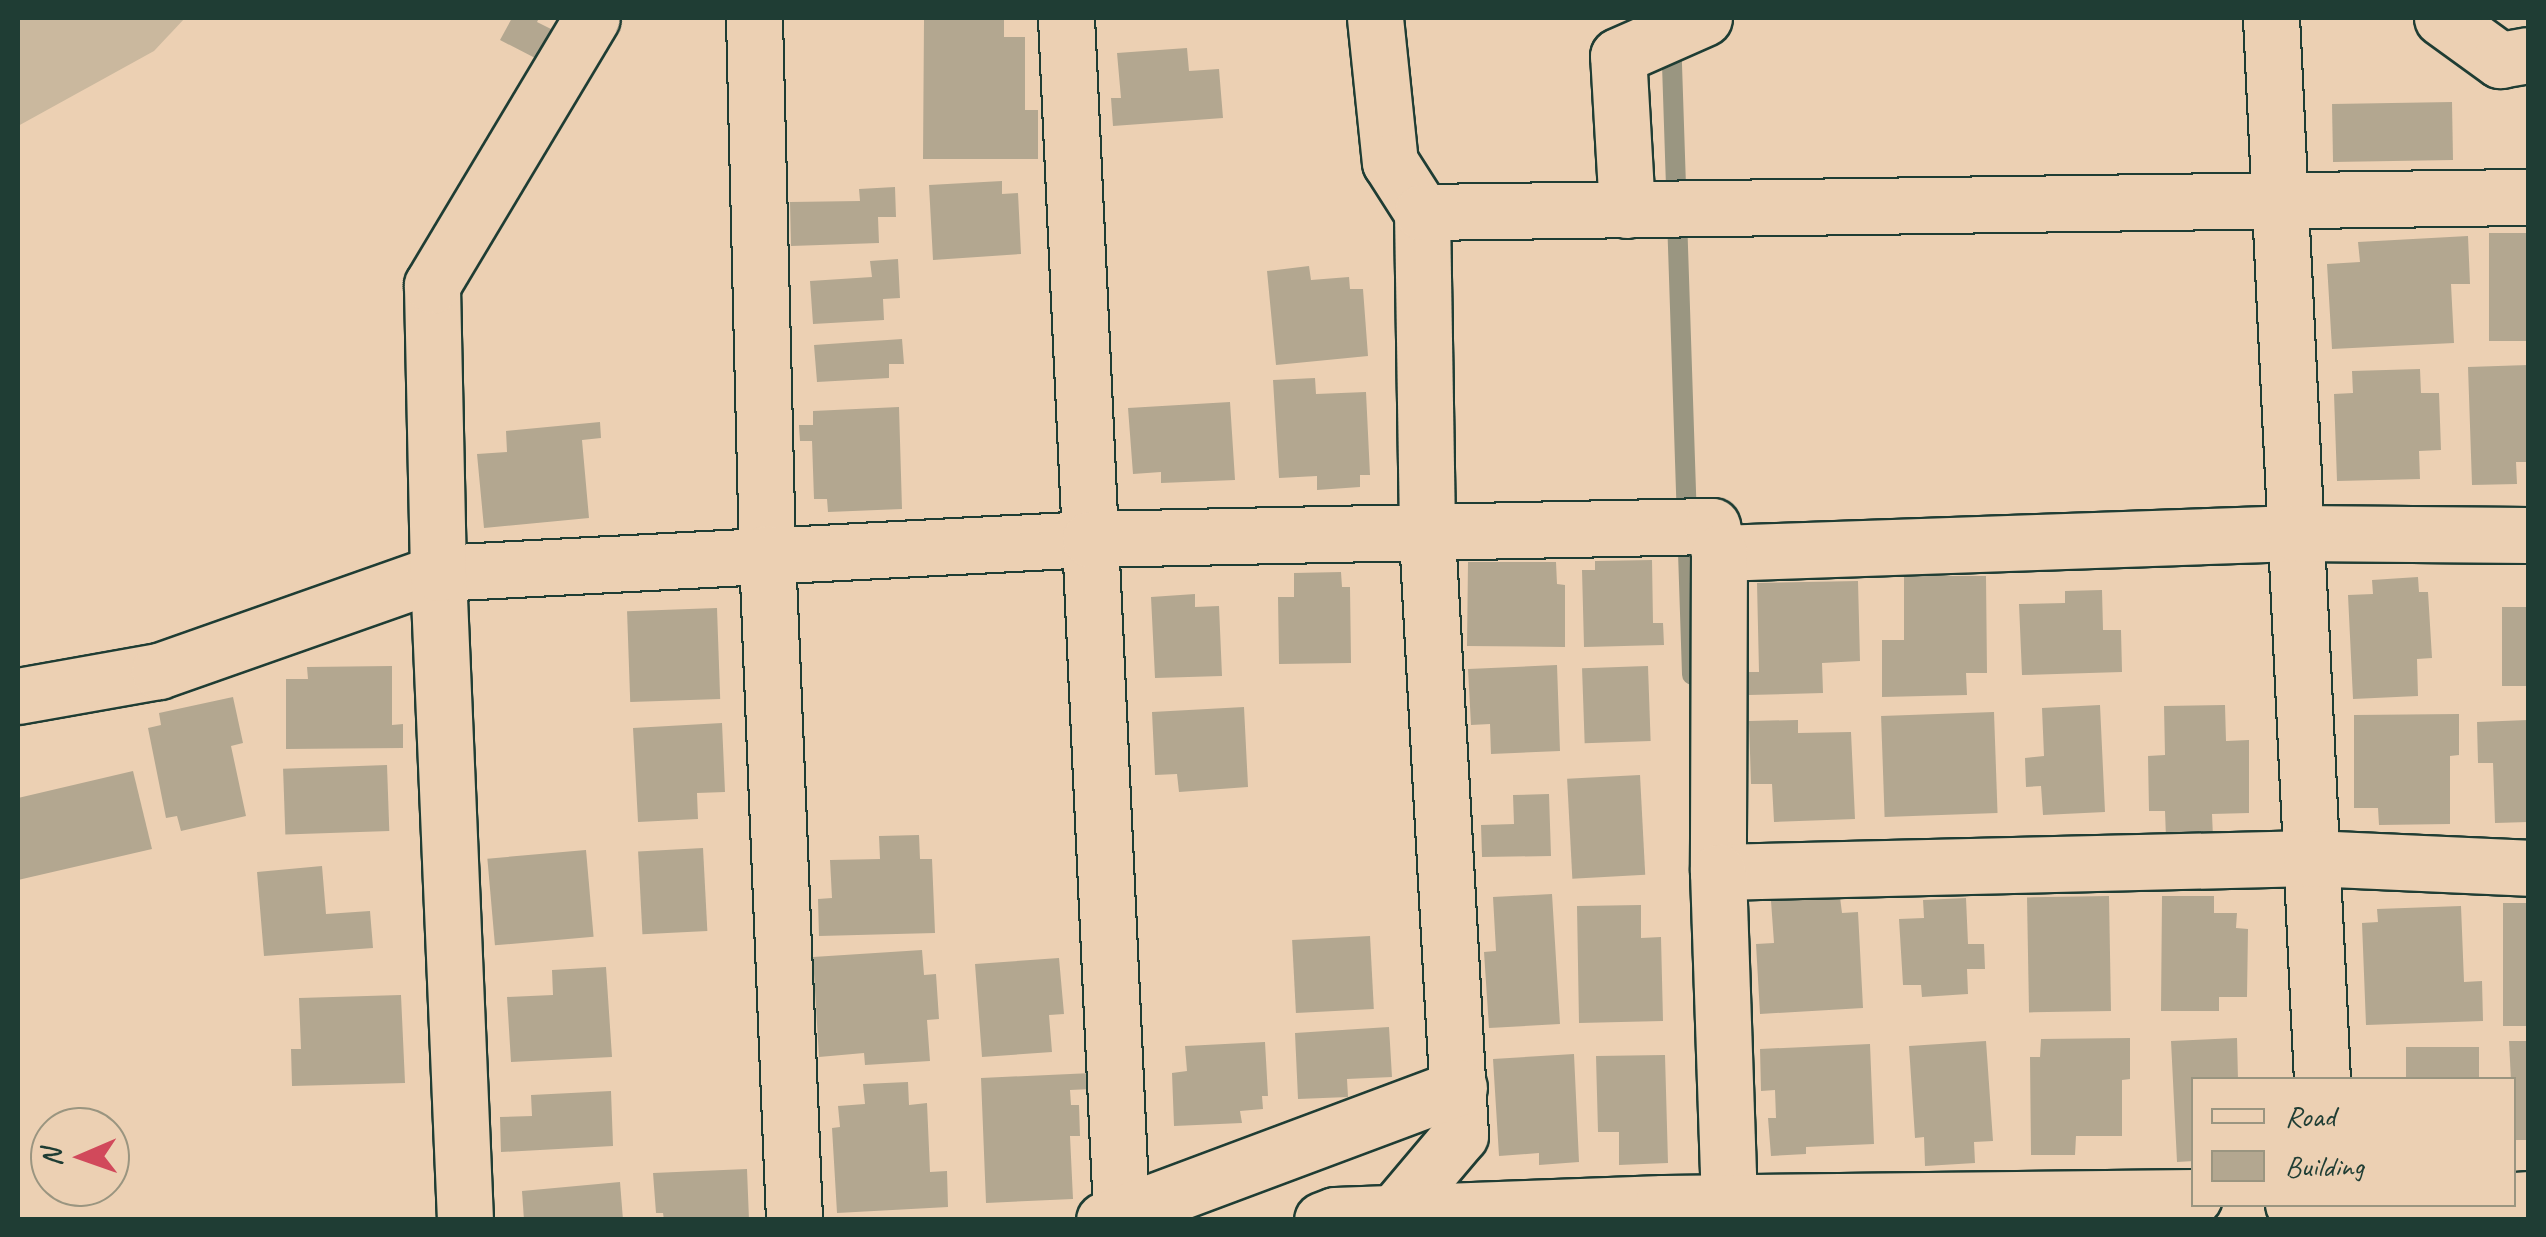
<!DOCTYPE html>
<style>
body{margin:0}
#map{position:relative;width:2546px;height:1237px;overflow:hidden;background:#ecd0b3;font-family:Caveat,sans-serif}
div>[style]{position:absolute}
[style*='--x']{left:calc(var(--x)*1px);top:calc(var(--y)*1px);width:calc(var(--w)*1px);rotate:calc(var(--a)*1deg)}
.green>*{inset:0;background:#cab89e}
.stream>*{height:20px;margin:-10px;padding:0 10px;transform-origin:10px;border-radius:10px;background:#9a9681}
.building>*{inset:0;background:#b3a790;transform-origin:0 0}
.roads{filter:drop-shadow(2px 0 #1f3d34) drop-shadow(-2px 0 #1f3d34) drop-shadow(0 2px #1f3d34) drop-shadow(0 -2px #1f3d34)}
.minor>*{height:55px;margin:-27.5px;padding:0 27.5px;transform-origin:27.5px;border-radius:27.5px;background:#ecd0b3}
span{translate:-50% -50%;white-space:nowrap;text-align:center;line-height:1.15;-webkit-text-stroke:8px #ecd0b3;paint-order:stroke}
.frame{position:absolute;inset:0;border:20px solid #1f3d34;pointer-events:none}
.legend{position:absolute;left:2191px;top:1077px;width:325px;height:130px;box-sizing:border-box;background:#ecd0b3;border:2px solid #9a9580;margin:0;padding:12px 18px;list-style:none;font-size:30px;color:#1f3d34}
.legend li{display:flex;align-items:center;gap:20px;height:50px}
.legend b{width:50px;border:2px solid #9a9580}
.north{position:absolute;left:30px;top:1107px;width:100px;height:100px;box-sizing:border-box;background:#ecd0b3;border:2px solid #9a9580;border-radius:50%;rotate:268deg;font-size:28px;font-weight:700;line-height:40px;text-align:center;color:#1f3d34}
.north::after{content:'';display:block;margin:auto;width:35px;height:45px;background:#d1495b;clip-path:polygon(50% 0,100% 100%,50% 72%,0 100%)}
</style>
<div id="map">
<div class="green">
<i style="clip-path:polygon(18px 18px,185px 18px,154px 51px,18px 126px)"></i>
</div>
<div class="stream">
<i style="--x:1671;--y:34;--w:641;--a:88.12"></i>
</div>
<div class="building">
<i style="clip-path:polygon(512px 18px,539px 18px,537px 22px,553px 30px,537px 59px,500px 40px)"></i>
<i style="clip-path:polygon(1004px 18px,1004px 37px,1025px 37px,1025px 110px,1038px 110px,1038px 159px,923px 159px,924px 20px)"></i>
<i style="clip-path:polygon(1187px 48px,1189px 71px,1219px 69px,1223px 118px,1113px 126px,1111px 98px,1121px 98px,1117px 53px)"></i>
<i style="left:2452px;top:102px;width:58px;height:120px;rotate:89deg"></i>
<i style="clip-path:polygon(1002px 181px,1002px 194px,1018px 193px,1021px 254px,933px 260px,929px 185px)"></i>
<i style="clip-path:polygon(895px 187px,896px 217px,878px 217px,879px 243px,791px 246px,790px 202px,860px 201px,859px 189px)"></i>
<i style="left:2528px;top:233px;width:108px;height:39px;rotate:90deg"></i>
<i style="clip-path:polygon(2468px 236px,2470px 284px,2451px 284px,2454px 343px,2332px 349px,2327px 264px,2360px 262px,2358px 242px)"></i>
<i style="clip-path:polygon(898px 259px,900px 298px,883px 299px,884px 320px,813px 324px,810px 281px,872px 277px,870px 261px)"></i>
<i style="clip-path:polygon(1309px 266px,1311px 280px,1349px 277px,1350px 289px,1363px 289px,1368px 356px,1276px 365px,1267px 271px)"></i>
<i style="clip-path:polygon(902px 339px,904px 364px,889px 364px,889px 378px,817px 382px,814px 345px)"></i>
<i style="clip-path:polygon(2528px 365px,2528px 462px,2516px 462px,2517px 484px,2472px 485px,2468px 367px)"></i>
<i style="clip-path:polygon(2420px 369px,2421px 393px,2439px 393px,2441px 450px,2419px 451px,2420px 479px,2337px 481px,2334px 394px,2353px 393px,2352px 371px)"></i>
<i style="clip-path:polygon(1315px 378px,1316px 394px,1366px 392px,1370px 475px,1360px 475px,1360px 487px,1317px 490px,1317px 476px,1279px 478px,1273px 380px)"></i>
<i style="clip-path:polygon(1230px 402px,1235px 480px,1161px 483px,1161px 472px,1133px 474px,1128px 408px)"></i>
<i style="clip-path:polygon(899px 407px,902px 509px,828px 512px,827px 499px,814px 499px,812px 441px,800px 441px,799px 425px,813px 425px,813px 411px)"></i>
<i style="clip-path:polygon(600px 422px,601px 438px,582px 440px,589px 518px,484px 528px,477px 454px,507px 452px,506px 431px)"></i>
<i style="clip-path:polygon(1652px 560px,1653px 623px,1663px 623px,1664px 645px,1584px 647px,1582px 570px,1595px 570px,1595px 561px)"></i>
<i style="clip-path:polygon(1468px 562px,1556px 562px,1557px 584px,1565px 585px,1565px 647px,1467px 646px)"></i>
<i style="clip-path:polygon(1341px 572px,1342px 587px,1350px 587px,1351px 663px,1279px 664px,1278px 597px,1294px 597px,1294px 573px)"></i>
<i style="clip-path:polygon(1904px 576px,1986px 576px,1987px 673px,1966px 673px,1967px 695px,1882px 697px,1882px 640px,1904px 640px)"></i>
<i style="clip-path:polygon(2418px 577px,2419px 592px,2428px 592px,2432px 658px,2417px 659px,2418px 696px,2353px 699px,2348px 595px,2373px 594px,2372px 580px)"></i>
<i style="clip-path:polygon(1858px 581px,1860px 661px,1822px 663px,1823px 693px,1748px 695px,1749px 672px,1759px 672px,1757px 583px)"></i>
<i style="clip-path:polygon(2102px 590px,2103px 630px,2121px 630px,2122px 672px,2022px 675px,2019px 604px,2065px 603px,2065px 591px)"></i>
<i style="clip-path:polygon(1195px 594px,1195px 607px,1219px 606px,1222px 676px,1155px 678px,1151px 597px)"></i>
<i style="left:2528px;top:607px;width:79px;height:26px;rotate:90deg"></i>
<i style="left:717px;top:608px;width:91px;height:90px;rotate:88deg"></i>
<i style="clip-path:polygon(1557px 665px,1560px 751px,1491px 754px,1490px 724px,1471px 725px,1468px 669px)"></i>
<i style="clip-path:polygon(392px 666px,392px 725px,403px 724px,403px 748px,286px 749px,286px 679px,308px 679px,307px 667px)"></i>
<i style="left:1648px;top:666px;width:75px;height:66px;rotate:88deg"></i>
<i style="clip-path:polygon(233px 697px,243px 743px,231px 746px,246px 816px,181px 831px,177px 816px,166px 818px,148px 728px,161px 725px,159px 713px)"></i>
<i style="clip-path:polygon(2100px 705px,2105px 812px,2043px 815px,2041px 786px,2026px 787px,2025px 758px,2044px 756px,2042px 708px)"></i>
<i style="clip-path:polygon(2225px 705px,2226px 741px,2249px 740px,2249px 813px,2212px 814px,2213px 837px,2166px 838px,2165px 811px,2149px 811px,2148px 756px,2165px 755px,2164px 706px)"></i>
<i style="clip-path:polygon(1244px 707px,1248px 787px,1179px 792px,1177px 774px,1155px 775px,1152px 712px)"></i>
<i style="left:1994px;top:712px;width:101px;height:113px;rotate:88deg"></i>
<i style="clip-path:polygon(2459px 714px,2459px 755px,2450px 756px,2450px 824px,2379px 825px,2378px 808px,2354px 808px,2354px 715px)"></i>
<i style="clip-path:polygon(1798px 720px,1798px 733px,1851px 732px,1855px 819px,1774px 822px,1772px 784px,1751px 784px,1749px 721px)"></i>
<i style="clip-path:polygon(2528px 720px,2528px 822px,2495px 823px,2493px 763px,2478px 763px,2477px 722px)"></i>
<i style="clip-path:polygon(722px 723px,725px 792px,697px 793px,698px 819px,638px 822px,633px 728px)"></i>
<i style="left:387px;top:765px;width:66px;height:104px;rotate:88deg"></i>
<i style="clip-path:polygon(133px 771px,152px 849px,18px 880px,18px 798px)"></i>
<i style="left:1640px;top:775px;width:100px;height:73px;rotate:87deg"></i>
<i style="clip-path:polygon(1549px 794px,1551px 856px,1482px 857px,1481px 825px,1514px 824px,1513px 795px)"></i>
<i style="clip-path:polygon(919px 835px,920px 859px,932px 859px,935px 933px,819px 936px,818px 899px,832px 898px,830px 860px,880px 859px,879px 836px)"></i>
<i style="left:703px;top:848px;width:83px;height:65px;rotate:87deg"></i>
<i style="left:586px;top:850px;width:87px;height:99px;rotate:85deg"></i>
<i style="clip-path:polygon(322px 866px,326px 914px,370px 911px,373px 948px,264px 956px,257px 872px)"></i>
<i style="clip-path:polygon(1552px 894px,1560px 1024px,1489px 1028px,1484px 952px,1496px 951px,1493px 897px)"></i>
<i style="left:2109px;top:896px;width:115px;height:82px;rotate:89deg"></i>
<i style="clip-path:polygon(2162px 896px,2214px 896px,2214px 913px,2237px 913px,2236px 928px,2248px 929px,2247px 997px,2219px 997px,2219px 1011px,2161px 1011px)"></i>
<i style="clip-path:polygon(1840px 897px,1842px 913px,1858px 912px,1863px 1008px,1760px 1014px,1756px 944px,1774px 943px,1771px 901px)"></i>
<i style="clip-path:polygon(1966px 898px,1968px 944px,1984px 944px,1985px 969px,1967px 969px,1968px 994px,1922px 997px,1921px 985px,1903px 985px,1899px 919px,1924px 918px,1923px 900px)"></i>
<i style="left:2503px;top:903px;width:25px;height:123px"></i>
<i style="clip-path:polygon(1641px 905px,1641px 938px,1661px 937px,1663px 1021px,1579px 1023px,1577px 906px)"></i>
<i style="clip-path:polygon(2461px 906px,2464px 982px,2482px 981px,2483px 1021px,2366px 1025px,2362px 923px,2378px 922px,2377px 909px)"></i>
<i style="left:1370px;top:936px;width:73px;height:78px;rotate:87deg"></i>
<i style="clip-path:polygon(922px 950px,924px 975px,936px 974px,939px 1019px,927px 1020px,930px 1061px,865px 1065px,864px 1053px,819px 1057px,813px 957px)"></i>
<i style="clip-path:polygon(1059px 958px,1064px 1014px,1049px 1015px,1052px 1052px,982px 1057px,975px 964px)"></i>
<i style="clip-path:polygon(606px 967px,612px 1057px,511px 1062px,507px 997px,553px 995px,552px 970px)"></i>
<i style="clip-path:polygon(401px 995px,405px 1083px,292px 1086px,291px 1049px,301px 1049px,299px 998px)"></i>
<i style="clip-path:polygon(1389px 1027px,1392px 1077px,1347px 1079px,1348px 1097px,1298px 1099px,1295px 1033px)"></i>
<i style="clip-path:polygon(2130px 1038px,2130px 1079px,2122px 1080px,2122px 1136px,2076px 1136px,2075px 1155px,2031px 1155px,2030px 1057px,2040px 1057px,2041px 1039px)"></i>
<i style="clip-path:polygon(2237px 1038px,2238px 1080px,2194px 1080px,2194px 1161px,2177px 1162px,2171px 1041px)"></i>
<i style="clip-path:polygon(1986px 1041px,1993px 1141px,1974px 1142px,1975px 1163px,1925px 1166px,1924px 1137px,1915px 1138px,1909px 1046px)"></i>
<i style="clip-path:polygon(2509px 1041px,2528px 1041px,2528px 1140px,2514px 1140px)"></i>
<i style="clip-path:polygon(1265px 1042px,1268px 1096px,1262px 1096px,1263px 1109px,1240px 1111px,1242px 1123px,1174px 1126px,1172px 1073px,1187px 1071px,1185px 1046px)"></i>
<i style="clip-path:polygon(1870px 1044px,1874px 1144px,1806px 1147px,1806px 1154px,1771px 1156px,1768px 1118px,1776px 1118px,1775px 1090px,1761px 1091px,1760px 1049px)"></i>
<i style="left:2479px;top:1047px;width:33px;height:73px;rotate:90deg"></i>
<i style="clip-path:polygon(1574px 1054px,1579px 1162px,1539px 1165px,1539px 1153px,1499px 1156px,1493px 1059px)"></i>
<i style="clip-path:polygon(1665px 1055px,1668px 1163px,1619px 1165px,1619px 1132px,1598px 1132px,1596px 1056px)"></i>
<i style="clip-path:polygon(1092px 1073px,1092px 1089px,1070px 1090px,1071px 1105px,1079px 1105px,1080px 1136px,1070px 1136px,1073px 1199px,986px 1203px,981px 1078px)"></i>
<i style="clip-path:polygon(908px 1082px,909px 1105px,927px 1103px,930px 1172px,947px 1171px,948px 1207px,837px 1213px,832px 1128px,840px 1127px,838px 1106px,865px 1104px,863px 1084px)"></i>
<i style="clip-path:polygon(611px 1091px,613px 1146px,501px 1152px,500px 1117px,532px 1116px,531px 1095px)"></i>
<i style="clip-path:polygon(747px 1169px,749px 1220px,664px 1220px,663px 1213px,656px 1213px,653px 1173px)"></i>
<i style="clip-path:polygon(620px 1182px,623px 1220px,524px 1220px,522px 1191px)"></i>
</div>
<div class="roads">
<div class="minor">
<i style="--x:754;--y:18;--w:535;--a:88.61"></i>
<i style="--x:767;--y:553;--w:668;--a:87.68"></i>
<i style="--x:1066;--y:18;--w:1194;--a:87.36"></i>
<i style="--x:1375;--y:18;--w:145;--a:84.1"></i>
<i style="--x:1390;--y:162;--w:59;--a:57.4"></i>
<i style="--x:1422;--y:212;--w:323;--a:89.1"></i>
<i style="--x:1427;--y:535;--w:601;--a:86.85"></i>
<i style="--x:1460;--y:1135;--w:102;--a:130.2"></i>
<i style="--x:2271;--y:18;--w:1063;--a:87.25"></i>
<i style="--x:2442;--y:18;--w:72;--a:35.9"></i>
<i style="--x:2500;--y:60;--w:28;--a:-10"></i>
<i style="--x:1627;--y:210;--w:154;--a:-93.3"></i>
<i style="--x:1618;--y:56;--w:94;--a:-23.8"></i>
<i style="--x:1422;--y:212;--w:1106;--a:-0.78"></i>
<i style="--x:1719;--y:553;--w:577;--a:-1.99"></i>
<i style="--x:2296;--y:533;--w:232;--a:0.5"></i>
<i style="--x:18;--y:696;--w:143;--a:-10.1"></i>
<i style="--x:159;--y:671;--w:296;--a:-19.4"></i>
<i style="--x:438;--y:573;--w:653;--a:-2.99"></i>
<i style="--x:1090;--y:539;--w:622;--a:-1.2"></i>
<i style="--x:1712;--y:526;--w:28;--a:75"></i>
<i style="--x:1719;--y:553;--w:319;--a:90.2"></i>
<i style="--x:1718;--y:872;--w:593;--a:-1.35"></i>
<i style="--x:2311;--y:858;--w:217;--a:2.6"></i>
<i style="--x:1718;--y:872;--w:330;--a:88.1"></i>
<i style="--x:2514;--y:1200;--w:14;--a:-4"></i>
<i style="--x:2293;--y:1204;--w:37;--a:26"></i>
<i style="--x:465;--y:1220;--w:648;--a:-92.39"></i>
<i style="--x:438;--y:573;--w:288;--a:-91.2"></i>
<i style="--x:432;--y:285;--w:311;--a:-59.1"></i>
<i style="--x:1104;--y:1220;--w:379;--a:-20.5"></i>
<i style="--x:1322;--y:1220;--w:14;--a:-21"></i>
<i style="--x:1335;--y:1215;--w:328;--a:-2.1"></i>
<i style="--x:1663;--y:1203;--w:531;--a:-0.65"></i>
<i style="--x:2344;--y:1220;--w:135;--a:-6.8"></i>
</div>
</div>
<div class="frame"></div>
<ul class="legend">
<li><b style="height:12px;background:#ecd0b3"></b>Road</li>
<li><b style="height:28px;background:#b3a790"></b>Building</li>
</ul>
<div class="north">N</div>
</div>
